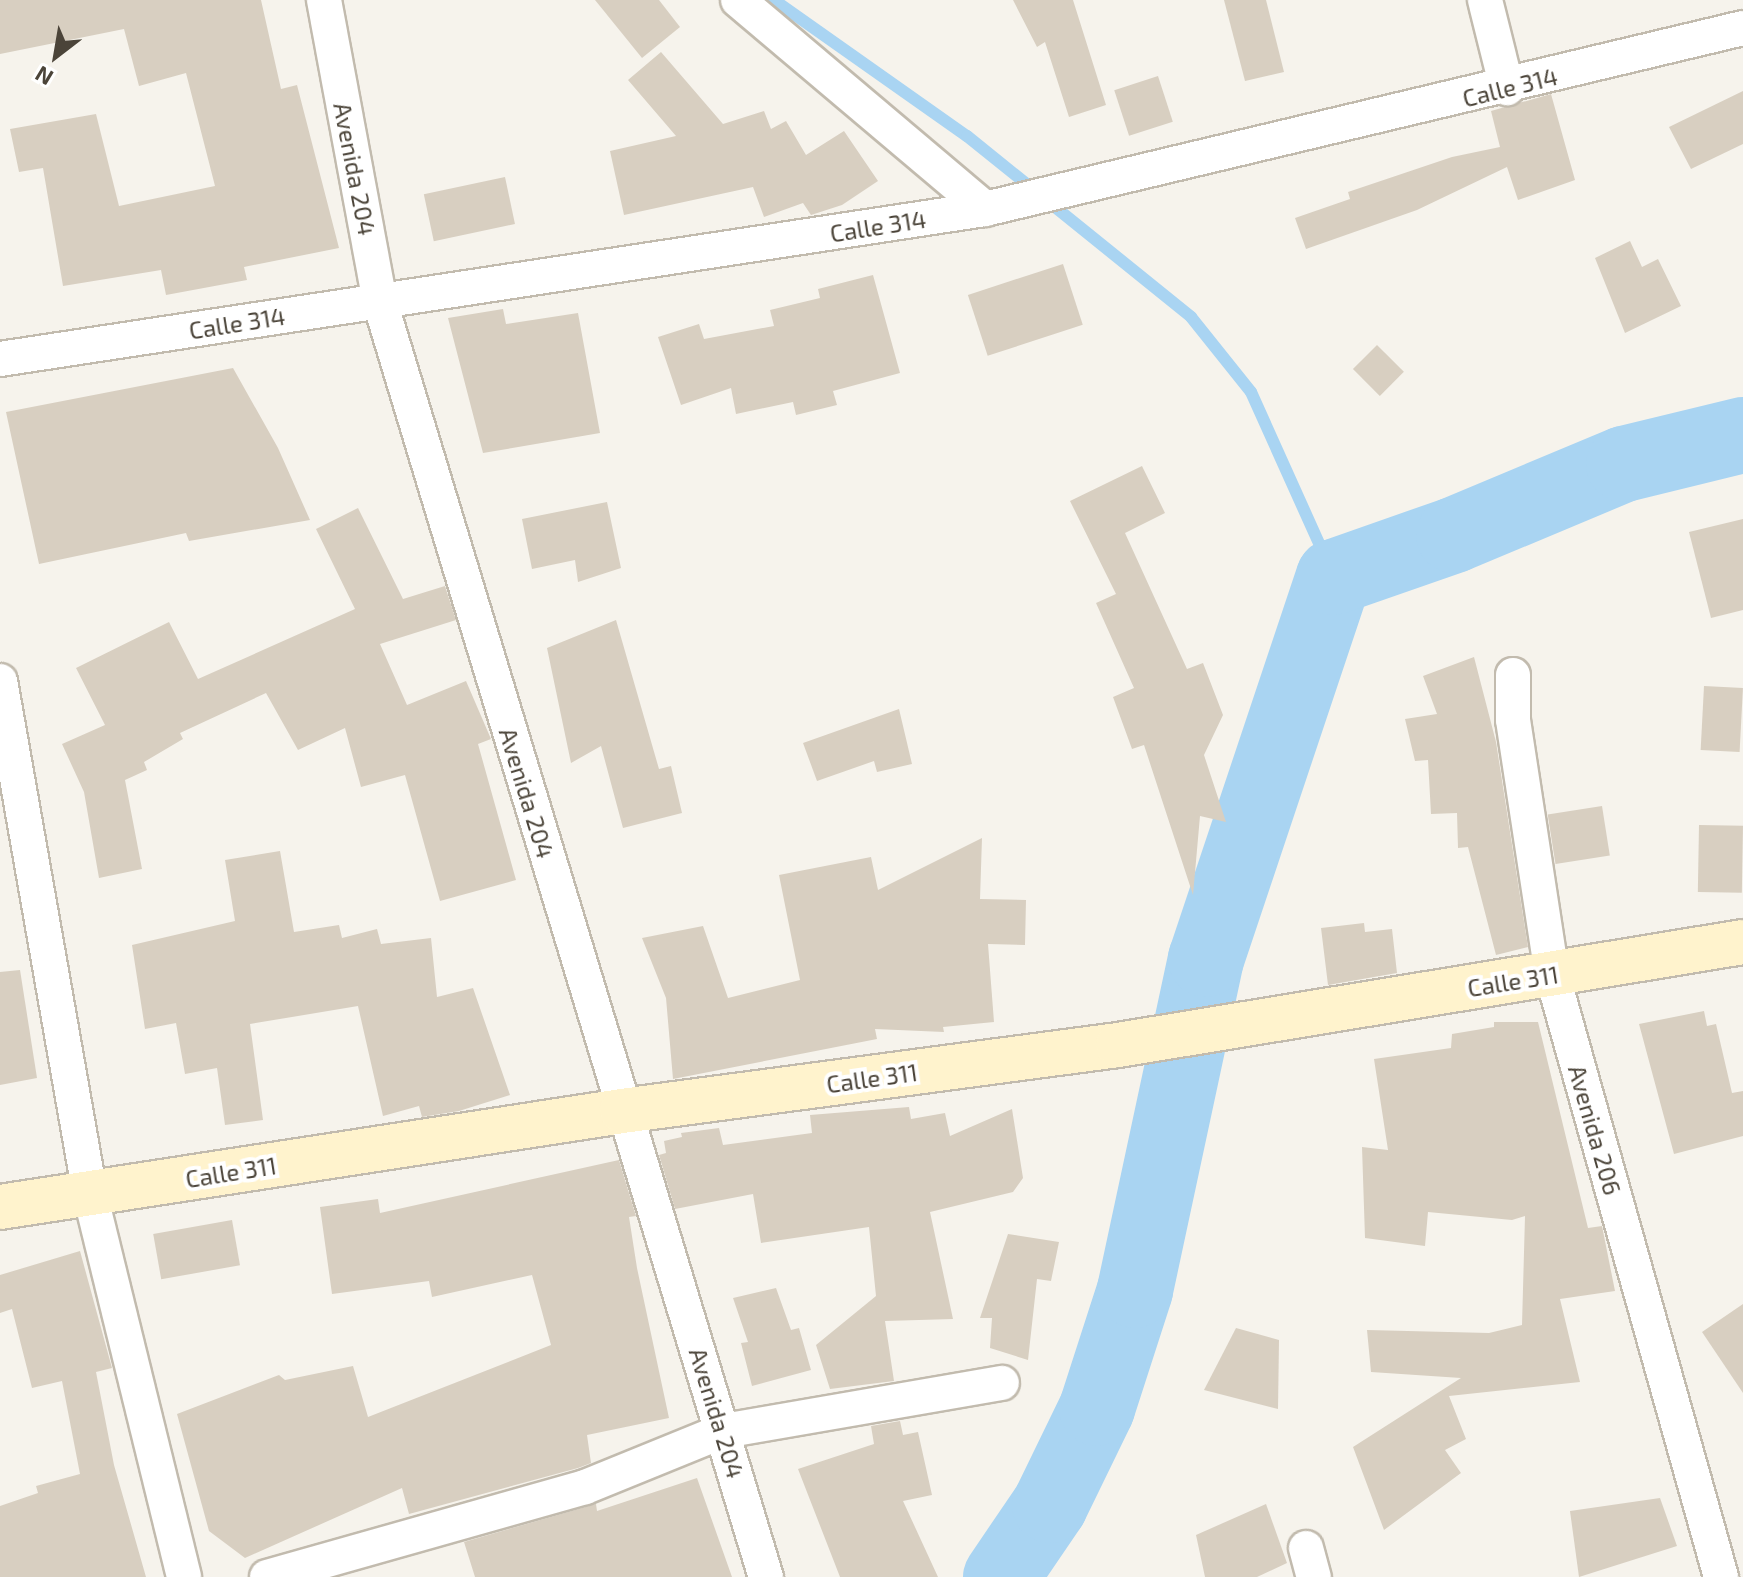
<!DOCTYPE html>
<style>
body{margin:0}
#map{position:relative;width:1743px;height:1577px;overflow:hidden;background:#f6f3ec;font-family:"Exo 2",sans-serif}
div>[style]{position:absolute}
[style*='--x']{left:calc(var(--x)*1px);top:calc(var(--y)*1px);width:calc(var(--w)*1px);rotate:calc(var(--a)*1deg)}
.stream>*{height:12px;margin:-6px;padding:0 6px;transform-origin:6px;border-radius:6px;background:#a9d4f2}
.river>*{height:76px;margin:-38px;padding:0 38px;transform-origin:38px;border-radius:38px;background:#a9d4f2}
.building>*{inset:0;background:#d8cfc1;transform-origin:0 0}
.roads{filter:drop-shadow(2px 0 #c2bbae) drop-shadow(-2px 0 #c2bbae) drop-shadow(0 2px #c2bbae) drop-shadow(0 -2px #c2bbae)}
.street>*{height:34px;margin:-17px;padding:0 17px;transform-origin:17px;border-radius:17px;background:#fff}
.secondary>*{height:44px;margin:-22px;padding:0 22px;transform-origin:22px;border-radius:22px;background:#fff3cd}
span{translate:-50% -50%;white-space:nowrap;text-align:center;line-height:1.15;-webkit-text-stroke:8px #fff;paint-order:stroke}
.street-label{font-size:24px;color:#4b4439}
.north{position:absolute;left:16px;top:16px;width:80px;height:80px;-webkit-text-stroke:6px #fff;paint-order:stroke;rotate:211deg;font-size:22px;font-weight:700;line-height:32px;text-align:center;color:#4b4439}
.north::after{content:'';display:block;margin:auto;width:28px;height:36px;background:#4b4439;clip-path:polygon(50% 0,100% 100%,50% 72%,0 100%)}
</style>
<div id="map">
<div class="stream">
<i style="--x:774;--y:0;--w:236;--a:35.2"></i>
<i style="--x:967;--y:136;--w:288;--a:38.9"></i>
<i style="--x:1191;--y:317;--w:96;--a:51.3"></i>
<i style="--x:1251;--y:392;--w:203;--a:65.8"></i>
</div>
<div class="river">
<i style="--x:1001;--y:1577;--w:87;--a:-55.8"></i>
<i style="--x:1050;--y:1505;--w:108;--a:-64.1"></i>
<i style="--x:1097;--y:1408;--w:124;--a:-72.1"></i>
<i style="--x:1135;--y:1290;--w:339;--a:-77.9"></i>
<i style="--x:1206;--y:959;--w:403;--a:-71.5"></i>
<i style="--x:1334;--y:577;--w:127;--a:-19.3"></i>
<i style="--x:1454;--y:535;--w:184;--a:-22.7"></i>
<i style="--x:1624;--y:464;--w:122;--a:-13.7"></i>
</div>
<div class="building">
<i style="clip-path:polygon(0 0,261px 0,281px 89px,297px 85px,339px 248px,244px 267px,247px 280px,166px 295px,161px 270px,63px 286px,43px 168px,19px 172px,10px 129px,96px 114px,119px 206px,215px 186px,186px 73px,139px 86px,124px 29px,0 54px)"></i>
<i style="clip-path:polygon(595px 0,659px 0,680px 27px,642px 58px)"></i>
<i style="clip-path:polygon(1013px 0,1073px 0,1106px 105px,1069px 117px,1045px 42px,1037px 47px)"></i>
<i style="clip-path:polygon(1224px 0,1266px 0,1284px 72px,1245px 81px)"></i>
<i style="clip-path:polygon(661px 52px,723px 124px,764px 111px,771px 129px,786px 121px,806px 155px,844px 131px,878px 181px,842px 205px,811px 215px,803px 203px,764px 217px,753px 187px,624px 215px,610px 151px,676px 136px,628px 80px)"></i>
<i style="left:1158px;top:76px;width:48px;height:46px;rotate:72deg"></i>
<i style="clip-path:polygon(1743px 91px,1743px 144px,1691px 169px,1669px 127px)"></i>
<i style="clip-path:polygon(1551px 94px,1575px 180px,1518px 200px,1507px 167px,1417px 210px,1306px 249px,1295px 218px,1350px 199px,1348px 192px,1452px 157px,1500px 147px,1491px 111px)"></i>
<i style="left:505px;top:177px;width:48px;height:83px;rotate:78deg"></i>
<i style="clip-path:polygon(1630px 241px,1642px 267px,1658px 259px,1681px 306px,1625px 333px,1595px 258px)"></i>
<i style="left:1063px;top:264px;width:64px;height:100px;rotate:72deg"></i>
<i style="clip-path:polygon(873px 275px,900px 373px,833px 391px,837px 405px,796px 415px,793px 402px,736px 414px,731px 388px,681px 405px,658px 337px,699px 324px,704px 339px,774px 326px,770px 310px,820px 298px,818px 289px)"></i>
<i style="clip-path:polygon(503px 309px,506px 324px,578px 313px,600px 433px,483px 453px,448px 318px)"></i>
<i style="left:1377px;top:345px;width:38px;height:34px;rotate:45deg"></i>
<i style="clip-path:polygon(233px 368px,278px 448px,310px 520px,189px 541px,186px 533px,39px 564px,6px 412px)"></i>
<i style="clip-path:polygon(1142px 466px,1165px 513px,1125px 533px,1187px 669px,1203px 663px,1223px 715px,1204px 755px,1226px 822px,1200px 816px,1193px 895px,1144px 745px,1132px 749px,1113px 697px,1134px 688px,1096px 603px,1116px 594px,1070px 501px)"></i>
<i style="clip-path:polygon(607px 502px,621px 568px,578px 582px,575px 560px,532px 569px,522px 519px)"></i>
<i style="clip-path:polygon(358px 508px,403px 599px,445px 586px,456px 620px,380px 644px,407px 705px,466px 681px,491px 739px,478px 744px,516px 880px,440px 901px,405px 775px,361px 787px,345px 728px,298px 750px,266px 693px,180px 733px,183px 739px,144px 762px,147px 770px,125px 780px,142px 869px,99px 878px,84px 792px,62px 744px,105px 725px,76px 668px,169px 622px,198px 679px,355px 609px,316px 529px)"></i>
<i style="clip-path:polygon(1743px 519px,1743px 610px,1711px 618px,1689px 532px)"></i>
<i style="clip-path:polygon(616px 620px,659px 769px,671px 766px,682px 813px,623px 828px,601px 746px,571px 763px,547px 648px)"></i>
<i style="clip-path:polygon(1474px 657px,1496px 742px,1528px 947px,1496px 955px,1468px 847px,1458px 848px,1457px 813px,1431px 814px,1428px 760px,1415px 761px,1405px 719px,1437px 714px,1423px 676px)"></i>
<i style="left:1704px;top:686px;width:39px;height:64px;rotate:3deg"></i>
<i style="clip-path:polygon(899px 709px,912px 764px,877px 772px,874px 761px,817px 781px,803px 743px)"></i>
<i style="left:1602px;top:806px;width:50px;height:55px;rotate:81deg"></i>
<i style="left:1699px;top:825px;width:44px;height:67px;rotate:1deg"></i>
<i style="clip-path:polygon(982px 838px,980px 899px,1026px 900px,1025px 945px,988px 944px,994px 1022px,943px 1027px,944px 1032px,875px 1029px,877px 1039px,673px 1079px,666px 998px,642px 938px,703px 926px,728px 998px,800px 980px,779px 875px,871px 857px,878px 890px)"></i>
<i style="clip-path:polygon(280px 851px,294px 932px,339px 925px,342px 938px,377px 929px,381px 944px,431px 938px,437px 997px,473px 988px,510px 1095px,459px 1111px,422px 1117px,419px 1106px,383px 1116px,358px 1006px,250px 1024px,263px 1120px,225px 1125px,217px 1068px,185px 1074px,176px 1023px,145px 1029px,132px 945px,235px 921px,225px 860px)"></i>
<i style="clip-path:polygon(1364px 923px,1365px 932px,1392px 929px,1397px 973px,1328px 985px,1321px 928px)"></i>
<i style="clip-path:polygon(20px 970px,37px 1078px,0 1085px,0 972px)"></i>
<i style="clip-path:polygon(1704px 1011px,1707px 1026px,1716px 1024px,1732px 1093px,1743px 1091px,1743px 1136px,1674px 1154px,1639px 1024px)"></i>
<i style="clip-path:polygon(1494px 1022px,1538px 1022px,1588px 1228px,1602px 1226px,1615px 1291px,1560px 1299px,1580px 1382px,1449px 1396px,1466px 1439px,1445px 1450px,1461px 1473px,1384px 1530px,1353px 1447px,1461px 1378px,1371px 1372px,1367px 1330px,1489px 1333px,1522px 1325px,1525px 1216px,1512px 1220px,1428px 1212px,1425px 1246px,1365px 1238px,1362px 1147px,1388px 1150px,1374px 1059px,1451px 1048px,1452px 1034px,1494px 1027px)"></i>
<i style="clip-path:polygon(909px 1107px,911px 1119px,945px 1113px,950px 1136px,1012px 1109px,1023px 1178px,1013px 1192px,930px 1212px,953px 1319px,885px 1321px,894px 1381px,830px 1389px,816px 1345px,876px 1296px,869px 1227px,761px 1243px,753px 1194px,675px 1209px,659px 1155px,666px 1153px,664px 1141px,682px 1137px,681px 1133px,719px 1128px,723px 1145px,812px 1133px,810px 1115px)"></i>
<i style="clip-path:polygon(619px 1160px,636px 1216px,629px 1217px,637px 1268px,669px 1418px,587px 1435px,591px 1463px,578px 1468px,409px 1514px,402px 1488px,245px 1558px,209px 1531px,177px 1414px,279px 1375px,285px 1380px,353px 1366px,368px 1417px,551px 1345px,532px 1275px,432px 1297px,429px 1281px,332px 1294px,320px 1207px,378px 1199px,380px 1213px)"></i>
<i style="left:232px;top:1220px;width:46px;height:80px;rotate:80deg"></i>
<i style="clip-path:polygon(1008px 1234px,1059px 1242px,1051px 1281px,1037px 1279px,1028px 1360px,990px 1348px,992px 1318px,980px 1318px)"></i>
<i style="clip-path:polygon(80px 1251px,112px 1368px,96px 1372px,114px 1465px,146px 1577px,0 1577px,0 1506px,38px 1493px,36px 1486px,80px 1474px,62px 1381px,32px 1388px,12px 1309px,0 1313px,0 1275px)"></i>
<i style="clip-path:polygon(776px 1288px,791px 1330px,799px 1328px,811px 1370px,752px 1386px,741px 1343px,748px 1342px,733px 1298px)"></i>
<i style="clip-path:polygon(1743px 1304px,1743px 1393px,1702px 1332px)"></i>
<i style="clip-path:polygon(1236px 1328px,1279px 1340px,1278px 1409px,1204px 1390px)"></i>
<i style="clip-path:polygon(900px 1421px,903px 1435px,918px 1432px,932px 1495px,903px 1501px,938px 1577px,840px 1577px,798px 1469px,874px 1444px,871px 1426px)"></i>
<i style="clip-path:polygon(697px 1478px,732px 1577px,475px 1577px,464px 1542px,596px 1504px,597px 1511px)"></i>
<i style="clip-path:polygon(1660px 1498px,1677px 1546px,1579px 1577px,1570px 1511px)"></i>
<i style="clip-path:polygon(1266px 1504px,1287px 1563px,1257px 1577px,1205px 1577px,1196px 1535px)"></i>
</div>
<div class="roads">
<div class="street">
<i style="--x:324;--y:0;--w:307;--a:79.5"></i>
<i style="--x:380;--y:302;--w:1332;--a:73.16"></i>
<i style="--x:738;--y:0;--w:324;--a:40.2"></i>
<i style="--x:1485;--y:0;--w:91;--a:76"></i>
<i style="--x:0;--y:359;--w:996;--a:-8.66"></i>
<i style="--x:985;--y:209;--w:779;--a:-13.43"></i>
<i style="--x:1513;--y:675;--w:45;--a:90"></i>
<i style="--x:1513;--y:720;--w:257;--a:81.3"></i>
<i style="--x:1552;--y:974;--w:626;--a:74.34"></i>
<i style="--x:0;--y:681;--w:521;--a:80.05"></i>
<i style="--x:90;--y:1194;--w:394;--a:76.2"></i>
<i style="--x:1306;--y:1548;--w:30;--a:75"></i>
<i style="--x:267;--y:1577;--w:330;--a:-15.8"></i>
<i style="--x:585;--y:1487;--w:149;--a:-22.1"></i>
<i style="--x:723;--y:1431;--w:283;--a:-9.8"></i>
</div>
<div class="secondary">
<i style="--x:0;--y:1207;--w:629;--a:-8.77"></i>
<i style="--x:622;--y:1111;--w:500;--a:-7.58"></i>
<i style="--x:1118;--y:1045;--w:633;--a:-9.36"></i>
</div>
</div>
<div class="street-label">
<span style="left:1510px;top:87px;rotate:-14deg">Calle 314</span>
<span style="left:355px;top:169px;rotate:79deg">Avenida 204</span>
<span style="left:878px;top:226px;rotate:-9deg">Calle 314</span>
<span style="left:237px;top:323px;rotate:-9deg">Calle 314</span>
<span style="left:527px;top:793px;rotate:73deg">Avenida 204</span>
<span style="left:1513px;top:981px;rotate:-9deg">Calle 311</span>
<span style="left:872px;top:1078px;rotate:-8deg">Calle 311</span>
<span style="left:1595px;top:1130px;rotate:74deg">Avenida 206</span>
<span style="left:231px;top:1172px;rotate:-9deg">Calle 311</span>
<span style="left:717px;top:1413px;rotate:73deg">Avenida 204</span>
</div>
<div class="north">N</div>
</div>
